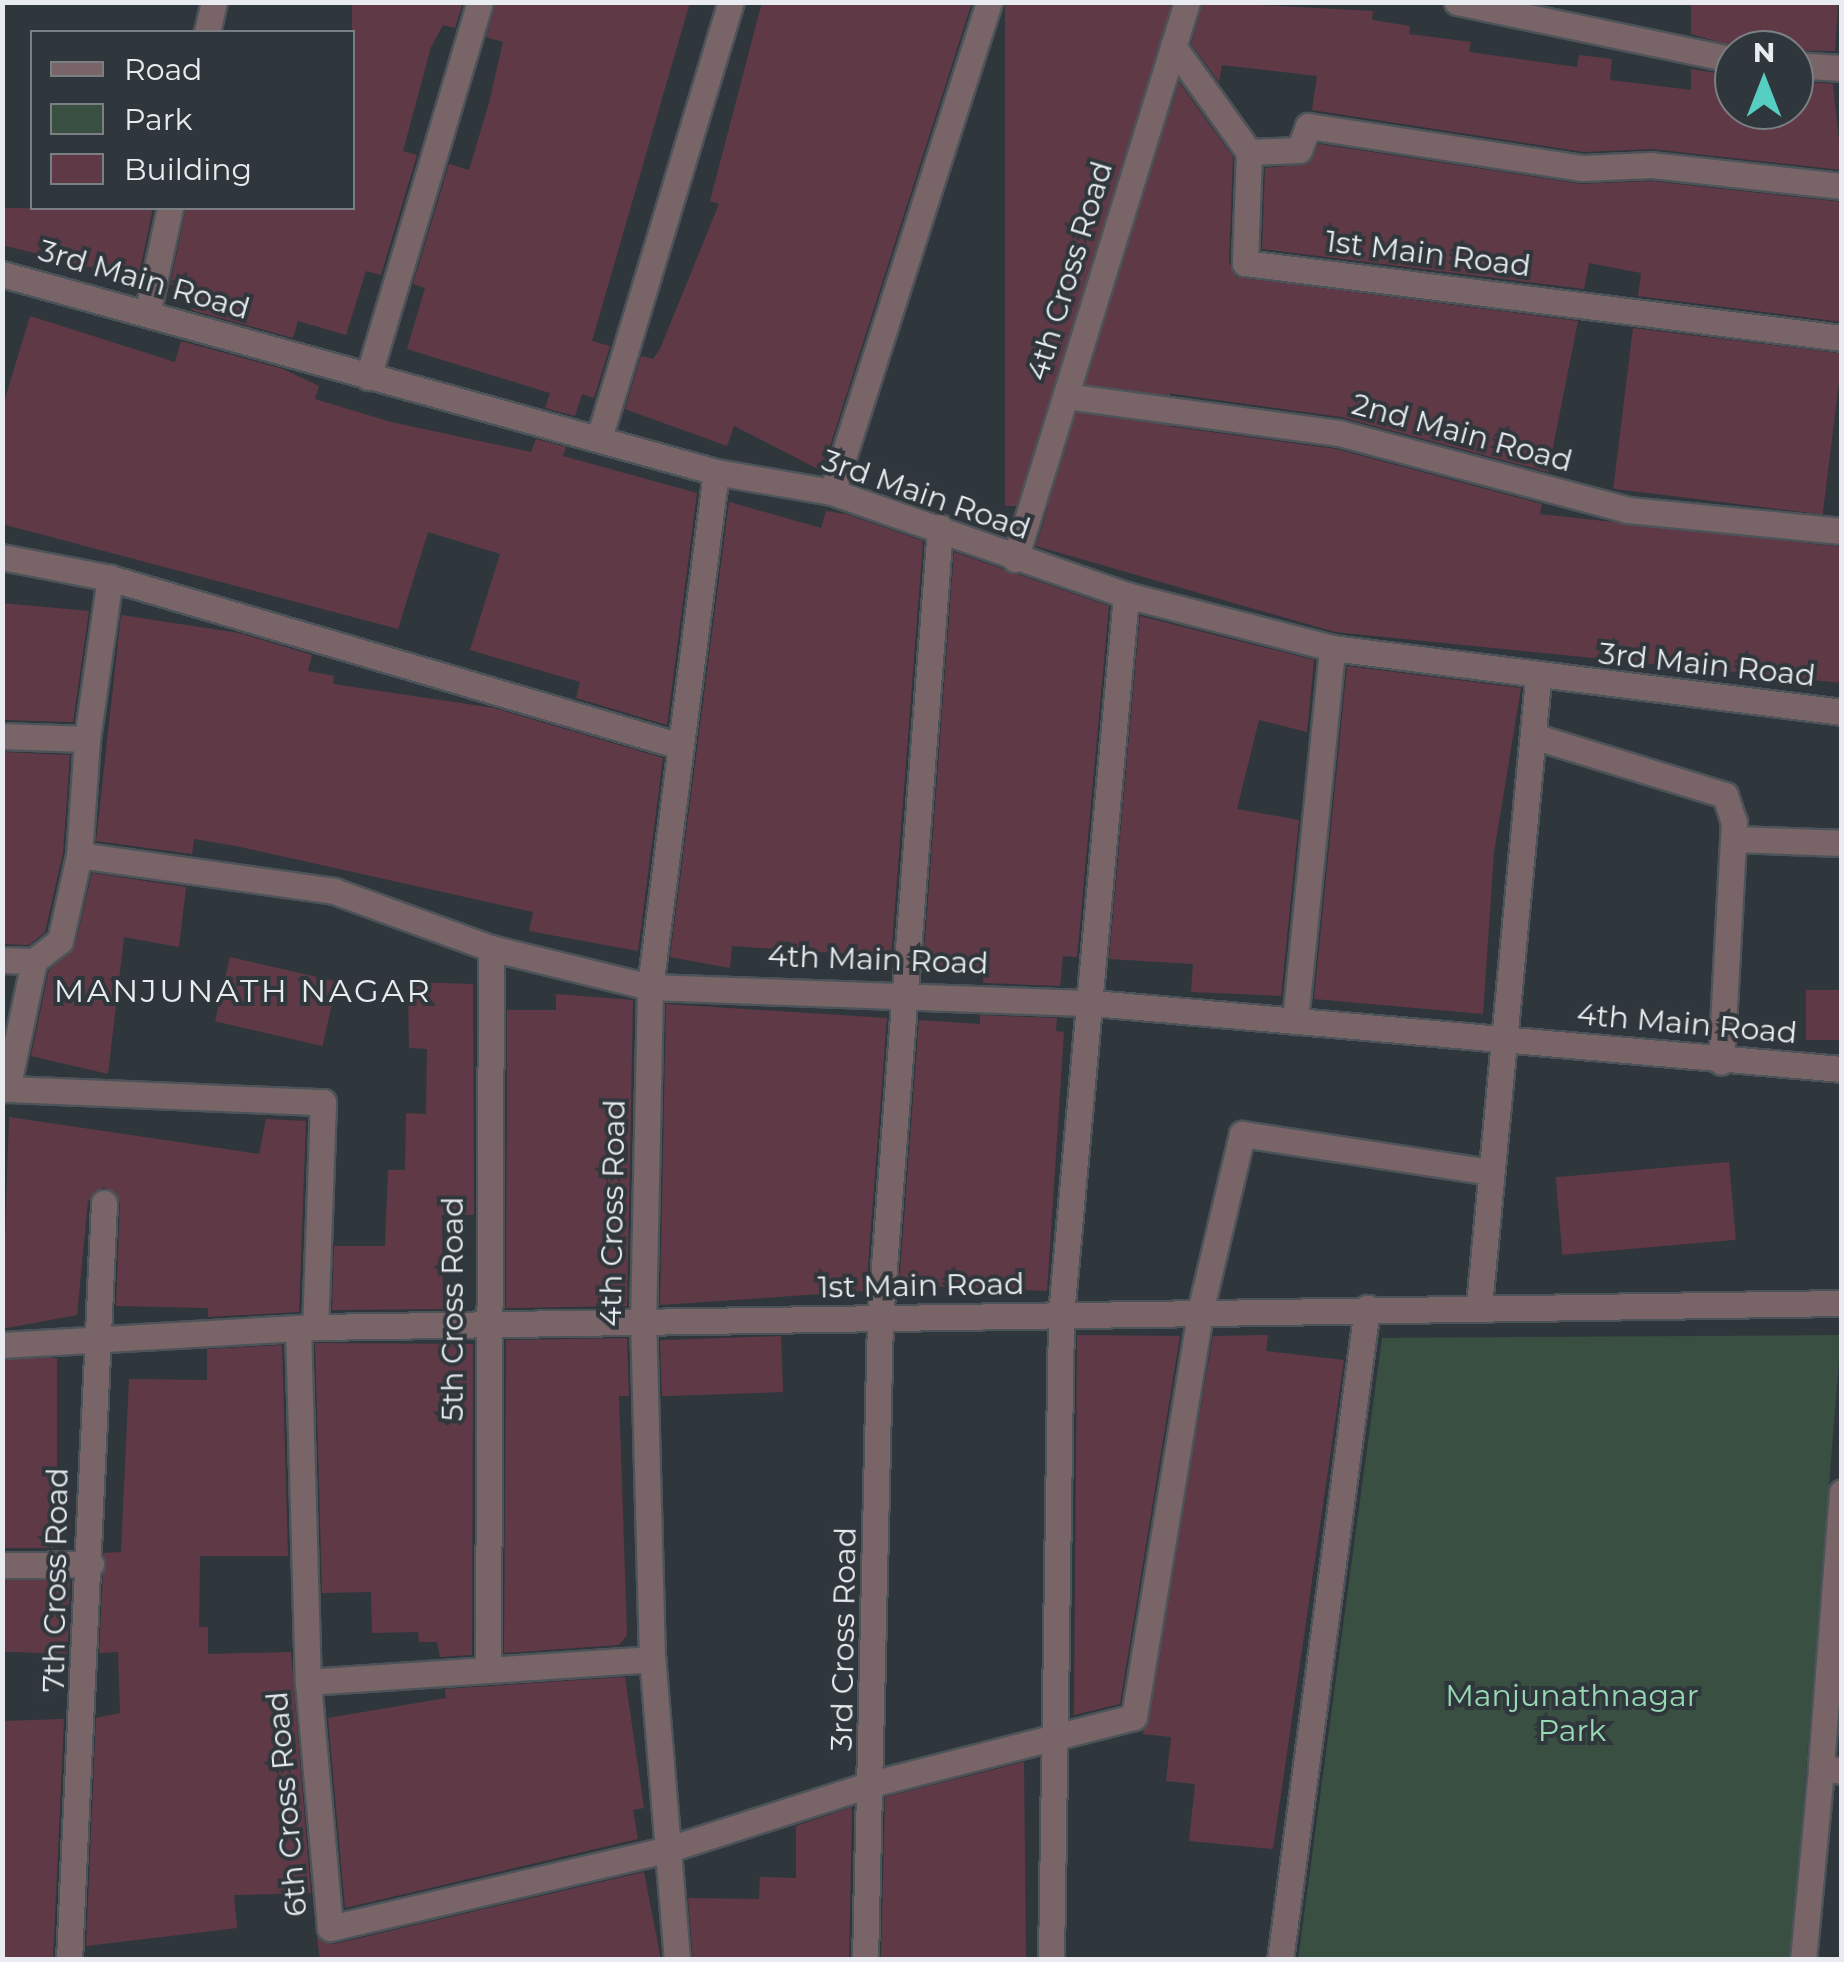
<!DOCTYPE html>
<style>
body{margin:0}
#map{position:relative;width:1844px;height:1962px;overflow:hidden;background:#30373c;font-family:Montserrat,sans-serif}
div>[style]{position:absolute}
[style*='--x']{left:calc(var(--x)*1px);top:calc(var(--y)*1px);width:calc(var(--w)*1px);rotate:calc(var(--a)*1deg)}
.green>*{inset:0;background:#384f41}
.building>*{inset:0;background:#5f3a46;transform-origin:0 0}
.roads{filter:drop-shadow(2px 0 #4d5459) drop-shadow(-2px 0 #4d5459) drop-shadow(0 2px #4d5459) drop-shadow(0 -2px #4d5459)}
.minor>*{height:25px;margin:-12.5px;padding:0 12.5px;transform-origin:12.5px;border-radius:12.5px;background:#796567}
span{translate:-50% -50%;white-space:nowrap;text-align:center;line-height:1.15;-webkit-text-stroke:8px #30373c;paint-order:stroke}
.street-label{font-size:30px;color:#e8ecf0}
.park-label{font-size:30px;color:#97d9b2}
.neighbourhood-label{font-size:32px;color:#e8ecf0;letter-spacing:2.5px}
.frame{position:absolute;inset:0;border:5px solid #e8ecf0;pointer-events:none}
.legend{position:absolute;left:30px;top:30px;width:325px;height:180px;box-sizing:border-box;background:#30373c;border:2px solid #7a7f84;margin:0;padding:12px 18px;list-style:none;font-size:30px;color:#e8ecf0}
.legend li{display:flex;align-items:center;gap:20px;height:50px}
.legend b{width:50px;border:2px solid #7a7f84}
.north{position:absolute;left:1714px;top:30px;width:100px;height:100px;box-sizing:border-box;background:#30373c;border:2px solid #7a7f84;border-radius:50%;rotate:0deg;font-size:28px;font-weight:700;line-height:40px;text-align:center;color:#e8ecf0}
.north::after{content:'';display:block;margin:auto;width:35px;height:45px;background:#57cec2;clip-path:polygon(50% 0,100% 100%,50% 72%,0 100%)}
</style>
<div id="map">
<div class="green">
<i style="clip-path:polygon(1841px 1335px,1791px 1959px,1298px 1960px,1382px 1338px)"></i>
</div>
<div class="building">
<i style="clip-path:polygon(352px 2px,463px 2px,455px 28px,443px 25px,431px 47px,403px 151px,417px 155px,381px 275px,366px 271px,346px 335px,298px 321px,293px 338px,191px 310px,194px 300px,170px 286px,186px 208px,352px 208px)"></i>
<i style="clip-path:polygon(496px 2px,690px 2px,592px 341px,610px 346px,594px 398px,582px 394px,575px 416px,545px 408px,550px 393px,407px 349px,425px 288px,413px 284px,449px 164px,469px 170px,489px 103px,503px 42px,486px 37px)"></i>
<i style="clip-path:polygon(762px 2px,972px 2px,822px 471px,734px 426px,727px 446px,625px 409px,641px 356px,653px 359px,660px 349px,719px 204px,710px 201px)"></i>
<i style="left:1005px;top:2px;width:165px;height:504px"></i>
<i style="clip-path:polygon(1203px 2px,1373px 11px,1372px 20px,1410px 26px,1409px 34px,1471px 42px,1469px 52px,1577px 67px,1579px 55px,1612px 59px,1610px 80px,1691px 90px,1691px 69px,1734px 76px,1734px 110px,1794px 110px,1794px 81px,1833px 84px,1842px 170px,1652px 149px,1584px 152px,1312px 110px,1317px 76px,1222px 65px,1219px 82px,1191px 44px)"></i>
<i style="clip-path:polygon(1691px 2px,1838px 2px,1835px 51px,1746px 50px,1691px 34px)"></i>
<i style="clip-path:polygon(1179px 82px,1233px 157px,1229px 262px,1236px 277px,1578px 321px,1548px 472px,1341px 417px,1087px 382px)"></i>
<i style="clip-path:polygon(1319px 144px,1581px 184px,1650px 181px,1842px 202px,1842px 322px,1638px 296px,1641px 273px,1589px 263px,1584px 289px,1262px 249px,1265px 168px,1308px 164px)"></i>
<i style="clip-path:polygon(2px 208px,153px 208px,138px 279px,2px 245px)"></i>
<i style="clip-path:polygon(30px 316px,175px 362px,181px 341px,283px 369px,319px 386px,315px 399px,391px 422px,531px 452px,536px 439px,566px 447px,563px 456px,697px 493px,667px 725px,576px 698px,580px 682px,470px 650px,500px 554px,428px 532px,398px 629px,2px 524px,2px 409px)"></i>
<i style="left:1633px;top:328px;width:211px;height:162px;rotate:7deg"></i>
<i style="clip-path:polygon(1077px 414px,1336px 449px,1542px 504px,1540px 514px,1842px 547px,1842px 683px,1335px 632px,1036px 546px)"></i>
<i style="clip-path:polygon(729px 502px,821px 528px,826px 511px,846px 514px,923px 541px,891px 957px,732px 946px,730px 968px,670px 957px)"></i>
<i style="clip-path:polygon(954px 552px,1109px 606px,1077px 957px,1063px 956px,1060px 986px,983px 983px,984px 973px,923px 967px)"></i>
<i style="clip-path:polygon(2px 603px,89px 611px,73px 722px,5px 720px)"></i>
<i style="clip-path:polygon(121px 615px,239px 633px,312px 655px,308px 671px,334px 676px,333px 684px,494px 708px,663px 758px,638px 951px,529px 931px,533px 912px,236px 846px,194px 839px,192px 854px,96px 841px)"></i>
<i style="clip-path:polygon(1140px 616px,1314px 660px,1307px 732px,1259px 720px,1237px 809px,1299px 820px,1281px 996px,1191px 992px,1193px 964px,1109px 959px)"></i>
<i style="clip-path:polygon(1347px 666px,1521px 688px,1494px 852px,1483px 1014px,1314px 999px)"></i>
<i style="clip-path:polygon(3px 752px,70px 755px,63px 853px,45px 932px,29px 945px,2px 944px)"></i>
<i style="clip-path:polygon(92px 873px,186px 887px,179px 947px,124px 937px,108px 1074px,31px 1056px,49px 970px,75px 946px)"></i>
<i style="left:230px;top:957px;width:110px;height:66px;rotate:13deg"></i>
<i style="clip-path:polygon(408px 982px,473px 984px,474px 1215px,442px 1215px,443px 1309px,332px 1310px,334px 1246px,385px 1246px,388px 1170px,405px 1170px,406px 1113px,426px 1114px,427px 1049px,409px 1048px)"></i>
<i style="left:1806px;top:990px;width:35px;height:50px"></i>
<i style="clip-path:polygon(556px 994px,633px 1000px,627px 1306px,506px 1308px,507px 1010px,556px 1010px)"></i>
<i style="clip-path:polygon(666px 1004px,887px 1018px,866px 1291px,660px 1305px)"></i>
<i style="clip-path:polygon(980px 1015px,1057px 1018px,1056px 1031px,1064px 1032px,1047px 1291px,899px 1285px,919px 1020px,980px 1024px)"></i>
<i style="clip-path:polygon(9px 1117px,259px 1154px,266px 1119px,306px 1121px,299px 1312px,208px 1317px,208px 1308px,116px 1306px,120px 1203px,104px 1187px,88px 1201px,77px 1315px,2px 1329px)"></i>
<i style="left:1729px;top:1162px;width:78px;height:174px;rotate:85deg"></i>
<i style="clip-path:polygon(1077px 1335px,1180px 1336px,1120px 1704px,1074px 1715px)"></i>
<i style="clip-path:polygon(1268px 1335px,1266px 1351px,1344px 1360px,1273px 1849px,1189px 1841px,1195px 1784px,1166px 1781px,1171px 1737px,1143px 1734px,1213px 1336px)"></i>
<i style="left:781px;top:1336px;width:56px;height:121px;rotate:88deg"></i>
<i style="clip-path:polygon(627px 1338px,629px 1396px,619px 1396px,627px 1635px,619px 1645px,504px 1653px,506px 1340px)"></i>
<i style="clip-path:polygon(315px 1343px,473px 1344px,472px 1655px,440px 1657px,437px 1642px,419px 1642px,418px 1632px,372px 1633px,371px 1592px,322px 1593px)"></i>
<i style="clip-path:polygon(282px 1345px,288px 1556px,200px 1556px,199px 1627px,208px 1627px,208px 1654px,291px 1652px,311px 1893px,234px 1895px,237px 1928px,86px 1946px,96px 1718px,120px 1713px,118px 1652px,99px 1653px,104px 1553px,121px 1552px,129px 1379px,207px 1380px,207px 1349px)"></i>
<i style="left:57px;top:1358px;width:190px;height:55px;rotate:90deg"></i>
<i style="left:70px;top:1580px;width:74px;height:68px;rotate:92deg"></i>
<i style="clip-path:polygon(625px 1677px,644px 1808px,633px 1810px,638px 1839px,345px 1908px,328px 1718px,446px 1698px,445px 1689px)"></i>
<i style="clip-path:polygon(64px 1719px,53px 1960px,2px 1960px,2px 1721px)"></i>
<i style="clip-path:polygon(1024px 1762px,1026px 1960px,881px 1960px,885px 1797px)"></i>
<i style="clip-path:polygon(852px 1807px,849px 1960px,693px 1960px,688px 1898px,759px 1899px,760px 1877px,796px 1878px,796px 1826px)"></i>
<i style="clip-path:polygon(644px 1872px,661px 1960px,320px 1960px,317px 1938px,334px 1944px)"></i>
</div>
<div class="roads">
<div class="minor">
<i style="--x:1457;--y:2;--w:283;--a:11.8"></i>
<i style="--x:207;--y:32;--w:31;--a:-77"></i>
<i style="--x:1173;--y:46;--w:130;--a:54.4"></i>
<i style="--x:1249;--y:152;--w:111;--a:92.1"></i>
<i style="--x:1245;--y:263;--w:602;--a:7.16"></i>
<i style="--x:1794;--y:65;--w:48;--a:3.6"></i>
<i style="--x:1249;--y:152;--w:50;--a:-2.3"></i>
<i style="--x:1299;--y:150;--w:26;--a:-69"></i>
<i style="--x:1308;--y:126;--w:278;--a:8.7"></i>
<i style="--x:1583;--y:168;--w:68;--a:-2.5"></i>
<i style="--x:1651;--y:165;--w:192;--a:6.3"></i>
<i style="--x:2;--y:274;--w:741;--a:15.5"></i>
<i style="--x:716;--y:472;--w:118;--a:9.8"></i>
<i style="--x:832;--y:492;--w:312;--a:19.3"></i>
<i style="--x:1126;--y:595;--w:213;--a:14.4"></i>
<i style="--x:1332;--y:648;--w:514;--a:7.15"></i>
<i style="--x:147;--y:314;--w:108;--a:-77.8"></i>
<i style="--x:368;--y:377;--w:391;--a:-73.4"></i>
<i style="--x:1066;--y:396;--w:275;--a:7.7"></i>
<i style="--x:1339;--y:433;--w:299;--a:14.9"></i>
<i style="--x:1628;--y:510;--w:215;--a:5.6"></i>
<i style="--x:600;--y:435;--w:452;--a:-73.2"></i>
<i style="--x:832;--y:492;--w:515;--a:-72.23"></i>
<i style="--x:2;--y:557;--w:110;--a:11"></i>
<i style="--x:110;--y:578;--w:594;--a:16.42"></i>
<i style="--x:1015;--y:559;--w:583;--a:-72.84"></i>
<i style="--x:2;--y:736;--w:85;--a:2"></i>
<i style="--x:87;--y:739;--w:116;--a:93.9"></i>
<i style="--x:1533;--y:736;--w:201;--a:17.1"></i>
<i style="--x:1725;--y:795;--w:28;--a:72"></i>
<i style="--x:1734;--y:822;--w:240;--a:93.1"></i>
<i style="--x:87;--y:739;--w:163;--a:-81.9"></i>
<i style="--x:1734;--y:839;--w:108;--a:2.1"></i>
<i style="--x:2;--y:960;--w:32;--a:2"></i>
<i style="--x:34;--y:961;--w:33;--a:-38"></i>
<i style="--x:60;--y:941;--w:88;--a:-77.5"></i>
<i style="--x:79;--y:855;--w:258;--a:8"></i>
<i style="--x:334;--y:891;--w:167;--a:20"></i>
<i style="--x:491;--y:948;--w:164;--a:13.8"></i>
<i style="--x:650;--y:987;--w:443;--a:2.1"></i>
<i style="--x:1093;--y:1003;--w:752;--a:5.04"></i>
<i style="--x:34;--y:961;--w:131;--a:101.9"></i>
<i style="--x:7;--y:1089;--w:316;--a:2.4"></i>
<i style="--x:323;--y:1102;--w:225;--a:92"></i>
<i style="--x:1295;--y:1021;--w:375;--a:-84.3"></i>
<i style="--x:1479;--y:1306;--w:629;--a:-84.62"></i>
<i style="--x:298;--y:1328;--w:354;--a:88.4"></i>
<i style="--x:308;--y:1682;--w:247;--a:84.9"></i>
<i style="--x:330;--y:1928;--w:348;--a:-13.1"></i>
<i style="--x:669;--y:1849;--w:216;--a:-17.8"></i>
<i style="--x:875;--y:1783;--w:267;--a:-14.3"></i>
<i style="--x:1134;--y:1717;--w:410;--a:-80.7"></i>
<i style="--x:1200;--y:1312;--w:183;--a:-76.7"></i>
<i style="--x:1242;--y:1134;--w:252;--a:8.7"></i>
<i style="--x:2;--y:1345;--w:314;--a:-3.3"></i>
<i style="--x:315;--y:1327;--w:1527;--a:-0.9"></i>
<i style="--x:1842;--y:1492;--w:277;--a:94.4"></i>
<i style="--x:1821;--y:1768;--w:21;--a:8"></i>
<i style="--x:2;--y:1565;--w:89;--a:-0.6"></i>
<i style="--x:488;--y:1670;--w:722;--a:-89.76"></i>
<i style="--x:308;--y:1682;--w:345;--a:-3.8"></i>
<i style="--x:69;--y:1960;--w:758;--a:-87.35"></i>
<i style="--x:677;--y:1960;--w:302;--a:-94.7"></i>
<i style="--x:652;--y:1659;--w:336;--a:-91.5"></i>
<i style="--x:643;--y:1323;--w:336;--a:-88.8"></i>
<i style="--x:650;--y:987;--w:519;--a:-82.7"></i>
<i style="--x:865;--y:1960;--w:640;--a:-88.66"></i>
<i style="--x:880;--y:1320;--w:795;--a:-85.67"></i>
<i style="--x:1051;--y:1960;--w:645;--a:-89.11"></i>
<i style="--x:1061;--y:1315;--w:723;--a:-84.84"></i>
<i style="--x:1280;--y:1960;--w:658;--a:-82.4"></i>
<i style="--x:1803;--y:1960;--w:193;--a:-84.6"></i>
</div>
</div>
<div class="street-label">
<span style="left:1428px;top:254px;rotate:7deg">1st Main Road</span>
<span style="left:1070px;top:271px;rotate:-73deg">4th Cross Road</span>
<span style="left:144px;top:280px;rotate:16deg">3rd Main Road</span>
<span style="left:1462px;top:433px;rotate:15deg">2nd Main Road</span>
<span style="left:926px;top:495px;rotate:19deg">3rd Main Road</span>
<span style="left:1707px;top:665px;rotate:6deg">3rd Main Road</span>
<span style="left:878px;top:960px;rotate:2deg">4th Main Road</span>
<span style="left:1687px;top:1024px;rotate:5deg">4th Main Road</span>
<span style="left:613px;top:1213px;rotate:-89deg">4th Cross Road</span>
<span style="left:921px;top:1286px;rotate:-1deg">1st Main Road</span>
<span style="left:453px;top:1309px;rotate:-90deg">5th Cross Road</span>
<span style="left:56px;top:1580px;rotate:-89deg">7th Cross Road</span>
<span style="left:844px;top:1639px;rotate:-89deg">3rd Cross Road</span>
<span style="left:287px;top:1804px;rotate:-95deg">6th Cross Road</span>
</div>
<div class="park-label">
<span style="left:1572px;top:1713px">Manjunathnagar<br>Park</span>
</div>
<div class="neighbourhood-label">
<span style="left:243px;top:991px">MANJUNATH NAGAR</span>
</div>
<div class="frame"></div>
<ul class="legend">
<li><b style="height:12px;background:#796567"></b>Road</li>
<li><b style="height:28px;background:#384f41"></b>Park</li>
<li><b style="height:28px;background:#5f3a46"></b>Building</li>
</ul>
<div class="north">N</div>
</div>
